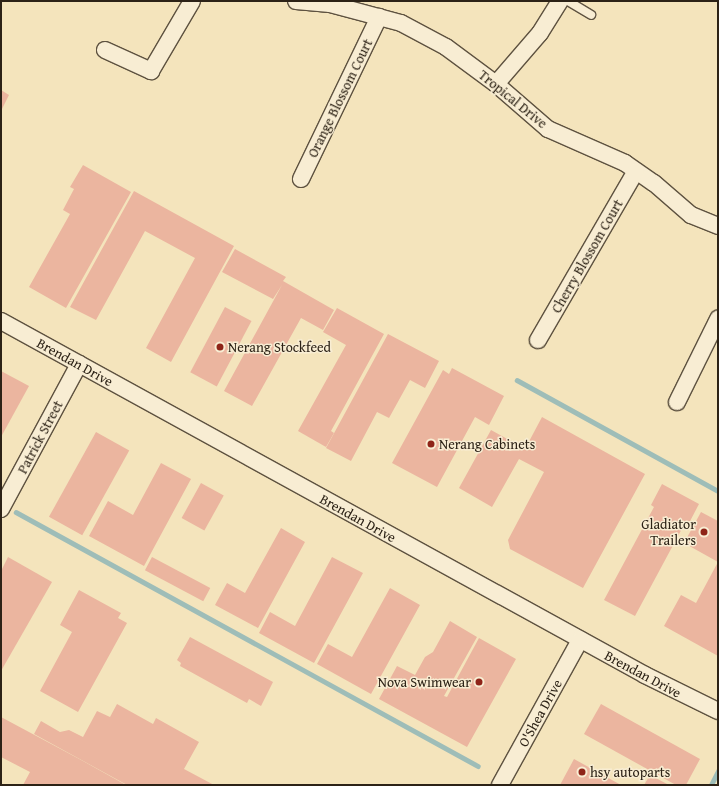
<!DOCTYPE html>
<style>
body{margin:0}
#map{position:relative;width:719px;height:786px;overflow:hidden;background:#f4e4bc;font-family:"Gentium Book Plus",serif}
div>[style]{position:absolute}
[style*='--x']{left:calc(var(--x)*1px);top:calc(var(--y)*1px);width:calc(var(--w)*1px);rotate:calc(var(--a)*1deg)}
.stream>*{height:4.5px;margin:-2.25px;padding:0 2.25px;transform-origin:2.25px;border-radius:2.25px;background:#9ebdb8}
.building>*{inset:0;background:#ebb59f;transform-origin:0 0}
.roads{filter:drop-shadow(1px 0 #5e5240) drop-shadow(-1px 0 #5e5240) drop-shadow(0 1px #5e5240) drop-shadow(0 -1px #5e5240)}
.lane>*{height:8px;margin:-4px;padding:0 4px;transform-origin:4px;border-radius:4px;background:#f8edd3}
.street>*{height:16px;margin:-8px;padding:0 8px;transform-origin:8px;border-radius:8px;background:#f8edd3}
.dots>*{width:11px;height:11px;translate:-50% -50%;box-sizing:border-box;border:2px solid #f8edd3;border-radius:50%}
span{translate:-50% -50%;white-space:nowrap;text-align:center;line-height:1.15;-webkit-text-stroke:3px #f8edd3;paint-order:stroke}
.street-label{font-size:14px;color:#2c2216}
.poi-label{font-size:14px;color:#2c2216}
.left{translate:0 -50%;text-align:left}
.right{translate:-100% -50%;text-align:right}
.frame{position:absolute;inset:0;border:2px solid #2c2216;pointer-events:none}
</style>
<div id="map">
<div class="stream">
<i style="--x:517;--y:380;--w:230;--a:28.9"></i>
<i style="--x:16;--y:512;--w:527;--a:28.8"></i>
<i style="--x:711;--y:785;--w:16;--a:-63"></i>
</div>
<div class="building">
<i style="clip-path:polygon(1px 90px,9px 95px,1px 111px)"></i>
<i style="clip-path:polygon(83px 165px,131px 192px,66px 308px,29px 287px,70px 214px,63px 210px,74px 189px,70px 187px)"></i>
<i style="clip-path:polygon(134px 191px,234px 246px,171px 362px,146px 348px,195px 258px,145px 231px,96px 320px,70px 307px)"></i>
<i style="clip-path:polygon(235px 249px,286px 277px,283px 281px,334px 310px,323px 330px,301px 318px,252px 406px,224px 391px,282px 285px,273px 299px,222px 272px)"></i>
<i style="left:225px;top:307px;width:30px;height:74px;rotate:28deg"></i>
<i style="clip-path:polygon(337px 308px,384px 334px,331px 431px,334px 433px,326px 447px,298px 431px,346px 345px,323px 332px)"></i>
<i style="clip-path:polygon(388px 334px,439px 361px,425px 388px,410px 380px,389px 418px,377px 412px,351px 461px,326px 448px)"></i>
<i style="clip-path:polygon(452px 368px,504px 396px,489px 425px,475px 417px,437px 487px,392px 463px,443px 370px,449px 374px)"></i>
<i style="clip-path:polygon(1px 371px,29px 386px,1px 437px)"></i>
<i style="clip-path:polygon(542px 417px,645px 474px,583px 588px,510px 549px,508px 540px,544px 472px,519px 459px,492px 507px,459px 488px,491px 430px,525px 449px)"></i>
<i style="left:96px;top:432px;width:38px;height:97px;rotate:29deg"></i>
<i style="clip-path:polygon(161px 463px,191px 479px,144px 566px,89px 536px,108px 501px,133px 515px)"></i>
<i style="left:201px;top:483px;width:26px;height:40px;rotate:29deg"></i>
<i style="clip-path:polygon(662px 484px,699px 504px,688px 525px,685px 523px,635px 616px,604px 600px,654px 507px,651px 505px)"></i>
<i style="clip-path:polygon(701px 512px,718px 521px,718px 562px,684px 543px)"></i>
<i style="clip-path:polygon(281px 528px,305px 542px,258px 628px,215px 605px,227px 583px,245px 593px)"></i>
<i style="clip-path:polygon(8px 557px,52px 582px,1px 671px,1px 571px)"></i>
<i style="left:152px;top:557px;width:66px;height:15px;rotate:28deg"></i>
<i style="clip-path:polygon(332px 557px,363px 573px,314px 663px,259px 633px,270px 612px,295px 626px)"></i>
<i style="clip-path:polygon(718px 562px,718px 656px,664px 626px,681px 595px,696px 603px)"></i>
<i style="clip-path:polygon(390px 588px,420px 605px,371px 694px,317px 664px,328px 644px,352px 657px)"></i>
<i style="clip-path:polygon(79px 590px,121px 613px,118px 618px,127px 623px,78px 712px,40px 691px,72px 632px,60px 625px)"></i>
<i style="clip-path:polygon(450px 621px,477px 637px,444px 696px,447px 697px,479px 638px,516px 659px,467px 747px,379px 699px,397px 666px,415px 675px,425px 657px,433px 652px)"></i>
<i style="clip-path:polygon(190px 637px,273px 682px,261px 706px,249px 699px,247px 703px,180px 666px,181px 663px,177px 660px)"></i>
<i style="clip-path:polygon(117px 704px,153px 724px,156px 718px,199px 742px,184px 769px,214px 785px,127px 785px,34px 734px,41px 721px,60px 732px,69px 730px,83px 737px,97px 711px,110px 717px)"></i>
<i style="clip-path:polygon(601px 704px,700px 759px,686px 785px,676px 785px,584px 734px)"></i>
<i style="clip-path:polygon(1px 717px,83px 761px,126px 785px,23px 785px,30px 772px,1px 757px)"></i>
<i style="clip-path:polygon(574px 759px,621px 785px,560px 785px)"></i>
<i style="clip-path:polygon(650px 775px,669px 785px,644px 785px)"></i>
</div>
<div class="roads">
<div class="lane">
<i style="--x:568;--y:1;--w:27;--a:31"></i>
</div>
<div class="street">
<i style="--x:296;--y:1;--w:34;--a:5"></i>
<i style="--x:330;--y:4;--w:73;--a:15"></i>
<i style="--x:401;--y:23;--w:51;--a:28.1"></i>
<i style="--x:446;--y:47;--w:62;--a:36.5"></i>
<i style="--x:496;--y:84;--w:69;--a:40.9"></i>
<i style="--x:548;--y:129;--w:84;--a:23.8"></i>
<i style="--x:625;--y:163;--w:35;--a:35"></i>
<i style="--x:654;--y:183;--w:49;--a:40.9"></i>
<i style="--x:691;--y:215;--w:29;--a:22"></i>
<i style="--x:105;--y:50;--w:51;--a:24.5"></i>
<i style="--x:151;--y:71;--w:81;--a:-59.6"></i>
<i style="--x:496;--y:84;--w:67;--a:-49.2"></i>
<i style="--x:540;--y:33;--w:38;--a:-58"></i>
<i style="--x:301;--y:179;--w:180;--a:-64.3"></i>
<i style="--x:1;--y:321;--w:735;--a:28.8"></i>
<i style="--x:645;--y:675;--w:81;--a:26.3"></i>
<i style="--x:538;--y:340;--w:195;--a:-59.9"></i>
<i style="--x:677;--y:402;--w:93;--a:-63.7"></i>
<i style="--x:1;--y:509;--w:165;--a:-61.7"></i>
<i style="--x:500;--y:785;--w:166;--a:-61.1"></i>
</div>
</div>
<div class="dots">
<i style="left:220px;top:347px;background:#8f2418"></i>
<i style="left:431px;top:444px;background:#8f2418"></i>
<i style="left:704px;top:532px;background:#8f2418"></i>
<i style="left:479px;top:682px;background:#8f2418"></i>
<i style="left:582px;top:772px;background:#8f2418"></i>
</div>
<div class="street-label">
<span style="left:340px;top:98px;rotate:-64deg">Orange Blossom Court</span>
<span style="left:513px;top:99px;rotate:39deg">Tropical Drive</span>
<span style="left:587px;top:256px;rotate:-60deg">Cherry Blossom Court</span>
<span style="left:75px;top:362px;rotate:29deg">Brendan Drive</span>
<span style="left:40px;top:437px;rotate:-62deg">Patrick Street</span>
<span style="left:358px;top:518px;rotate:29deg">Brendan Drive</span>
<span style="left:643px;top:674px;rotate:28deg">Brendan Drive</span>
<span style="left:540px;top:713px;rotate:-61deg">O'Shea Drive</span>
</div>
<div class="poi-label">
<span class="left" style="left:228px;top:347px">Nerang Stockfeed</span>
<span class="left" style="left:439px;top:444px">Nerang Cabinets</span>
<span class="right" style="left:696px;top:532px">Gladiator<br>Trailers</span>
<span class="right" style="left:471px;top:682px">Nova Swimwear</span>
<span class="left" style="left:590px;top:772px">hsy autoparts</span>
</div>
<div class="frame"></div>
</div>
